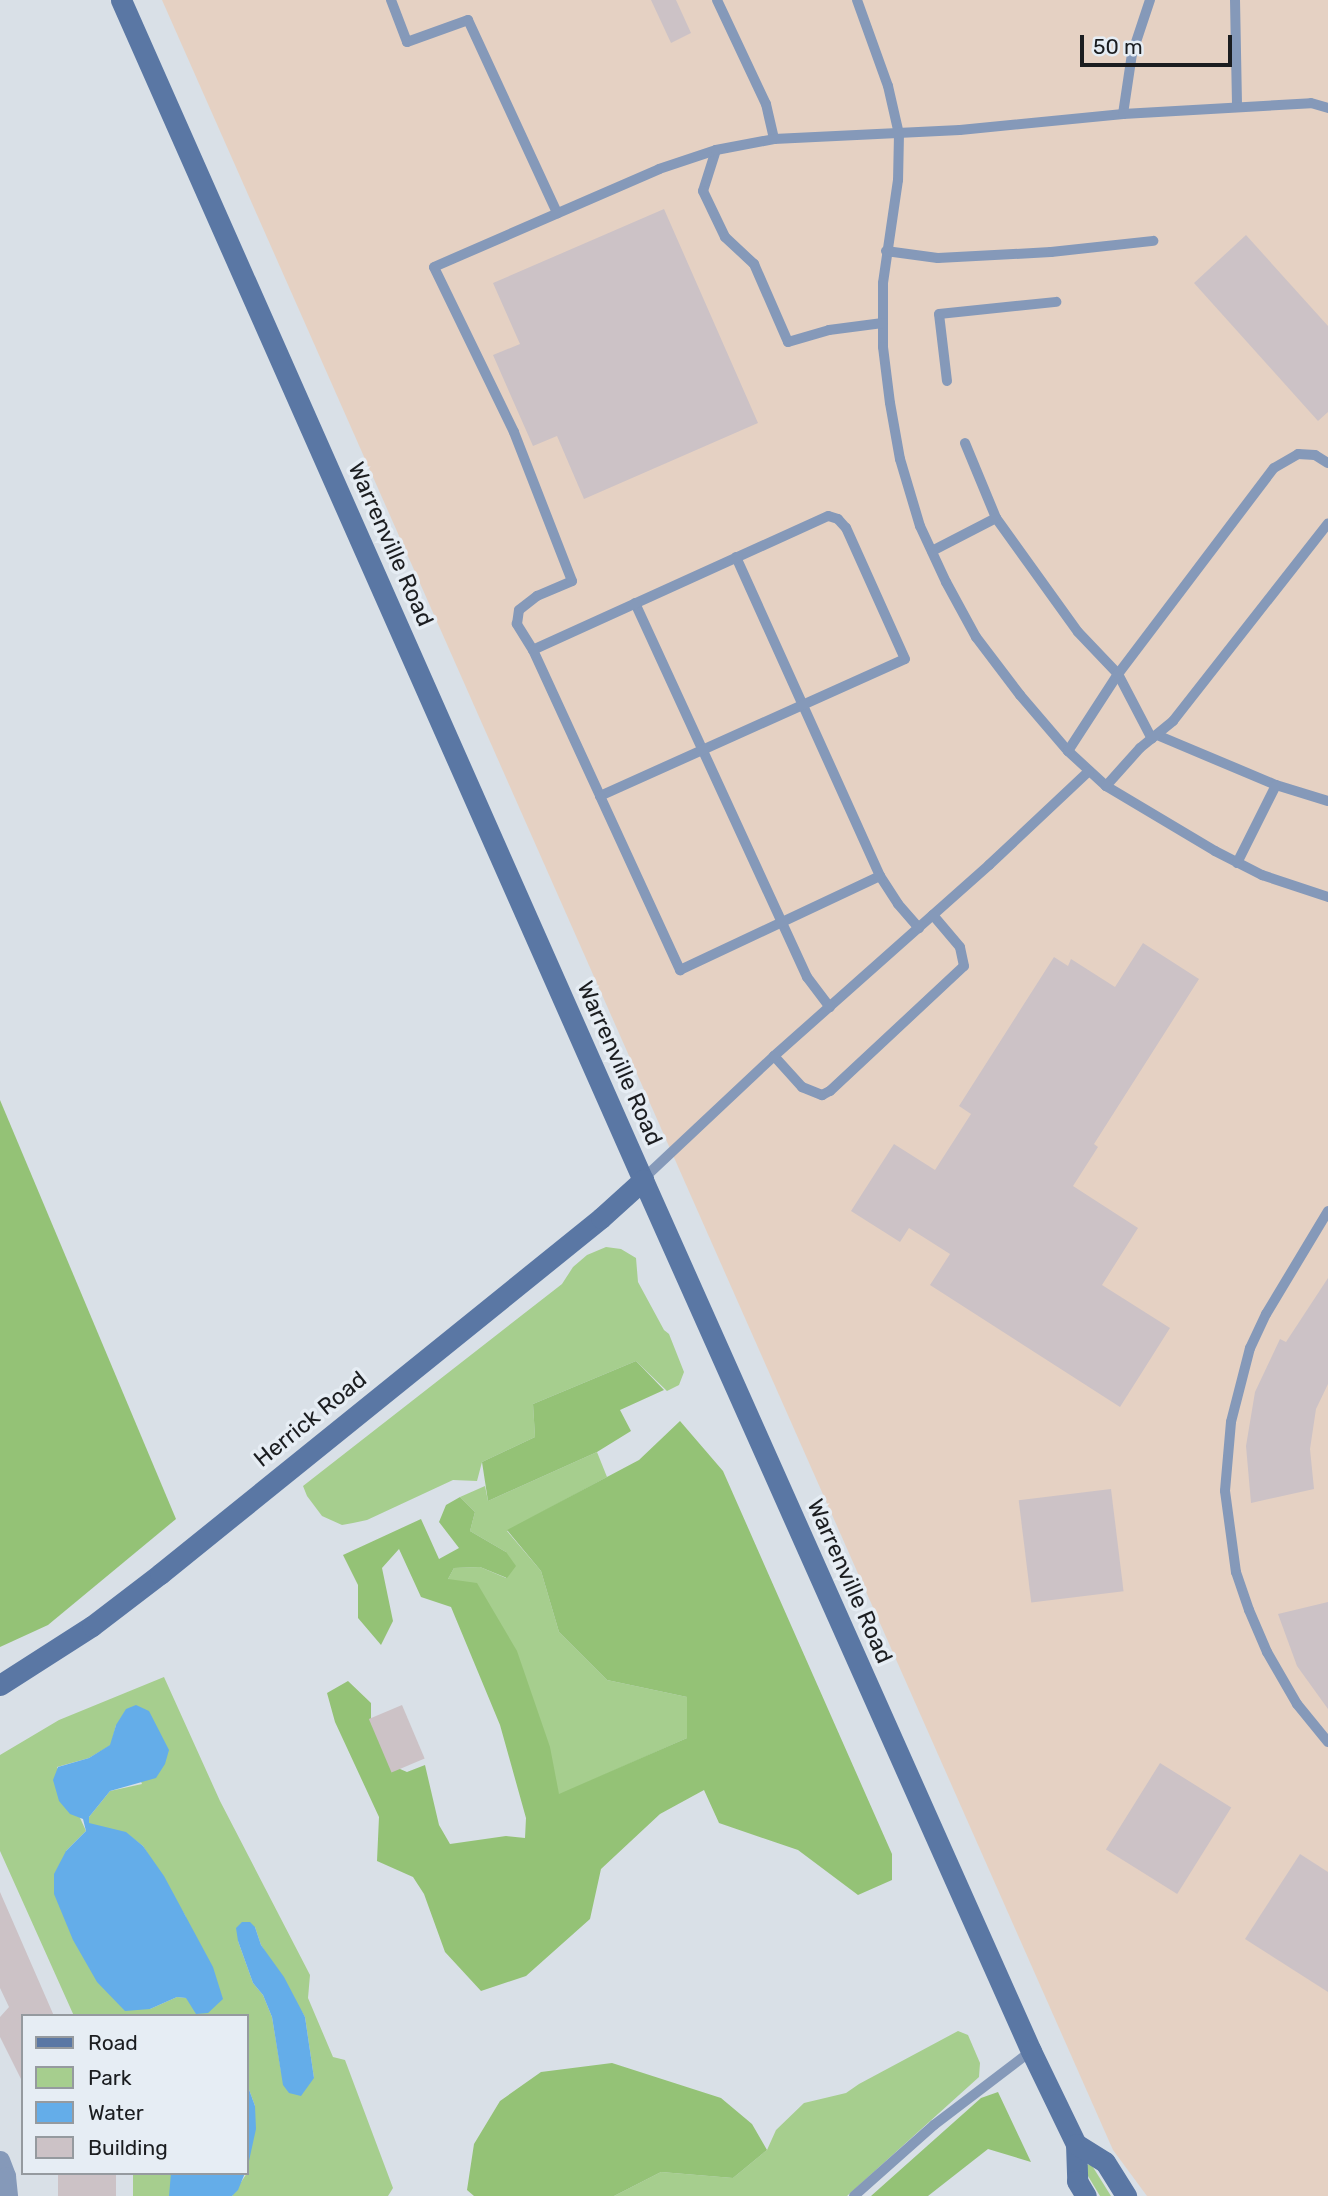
<!DOCTYPE html>
<style>
body{margin:0}
#map{position:relative;width:1328px;height:2196px;overflow:hidden;background:#d9e0e7;font-family:Rubik,sans-serif}
div>[style]{position:absolute}
[style*='--x']{left:calc(var(--x)*1px);top:calc(var(--y)*1px);width:calc(var(--w)*1px);rotate:calc(var(--a)*1deg)}
.commercial>*{inset:0;background:#e5d1c3}
.green>*{inset:0;background:#a6ce8e;transform-origin:0 0}
.forest>*{inset:0;background:#94c276}
.water>*{inset:0;background:#64ade9}
.building>*{inset:0;background:#ccc2c6;transform-origin:0 0}
.lane>*{height:10px;margin:-5px;padding:0 5px;transform-origin:5px;border-radius:5px;background:#8599b9}
.street>*{height:19px;margin:-9.5px;padding:0 9.5px;transform-origin:9.5px;border-radius:9.5px;background:#8599b9}
.secondary>*{height:21px;margin:-10.5px;padding:0 10.5px;transform-origin:10.5px;border-radius:10.5px;background:#5a77a4}
span{translate:-50% -50%;white-space:nowrap;text-align:center;line-height:1.15;-webkit-text-stroke:7px #e6edf4;paint-order:stroke}
.street-label{font-size:23px;color:#1b1d20}
.legend{position:absolute;left:21px;top:2014px;width:228px;height:161px;box-sizing:border-box;background:#e6edf4;border:2px solid #959a9f;margin:0;padding:9px 12px;list-style:none;font-size:21px;color:#1b1d20}
.legend li{display:flex;align-items:center;gap:14px;height:35px}
.legend b{width:35px;border:2px solid #959a9f}
.scale{position:absolute;left:1080px;top:35px;width:152px;height:32px;box-sizing:border-box;border:4px solid #1b1d20;border-top:0;padding-left:9px;font-size:21px;line-height:24px;white-space:nowrap;color:#1b1d20;-webkit-text-stroke:5px #e6edf4;paint-order:stroke}
</style>
<div id="map">
<div class="commercial">
<i style="clip-path:polygon(162px 0,1328px 0,1328px 2196px,1147px 2196px,1113px 2150px)"></i>
</div>
<div class="green">
<i style="clip-path:polygon(606px 1247px,621px 1249px,636px 1258px,638px 1282px,664px 1330px,669px 1334px,684px 1372px,679px 1385px,667px 1391px,636px 1361px,533px 1404px,535px 1437px,482px 1462px,477px 1481px,453px 1480px,367px 1520px,353px 1523px,342px 1525px,322px 1516px,307px 1496px,303px 1486px,562px 1284px,573px 1267px,587px 1255px)"></i>
<i style="clip-path:polygon(597px 1452px,607px 1477px,507px 1531px,541px 1571px,559px 1632px,607px 1680px,687px 1697px,687px 1738px,559px 1795px,448px 1579px,454px 1568px,480px 1567px,506px 1578px,506px 1552px,470px 1531px,475px 1512px,460px 1497px,485px 1486px,488px 1501px)"></i>
<i style="clip-path:polygon(evenodd,164px 1677px,220px 1801px,310px 1975px,308px 1998px,333px 2057px,345px 2060px,393px 2188px,388px 2196px,232px 2196px,247px 2173px,255px 2106px,247px 2084px,247px 2016px,74px 2016px,0 1851px,0 1755px,59px 1720px,164px 1677px,116px 1725px,142px 1784px,110px 1791px,89px 1817px,89px 1824px,126px 1833px,143px 1846px,186px 1917px,186px 1998px,177px 1997px,150px 2009px,66px 1851px,86px 1831px,57px 1767px,89px 1758px,111px 1745px,116px 1725px,164px 1677px,255px 1927px,261px 1945px,305px 2017px,314px 2078px,281px 2071px,272px 2017px,263px 1995px,253px 1983px,238px 1941px,255px 1927px)"></i>
<i style="clip-path:polygon(958px 2031px,968px 2035px,980px 2063px,979px 2077px,847px 2196px,614px 2196px,661px 2172px,733px 2178px,767px 2150px,776px 2130px,804px 2103px,846px 2093px,859px 2084px)"></i>
<i style="clip-path:polygon(1091px 2164px,1111px 2196px,1100px 2196px,1082px 2166px)"></i>
<i style="left:133px;top:2173px;width:38px;height:23px"></i>
</div>
<div class="forest">
<i style="clip-path:polygon(0 1100px,176px 1519px,48px 1625px,0 1647px)"></i>
<i style="clip-path:polygon(636px 1361px,664px 1390px,620px 1410px,631px 1431px,597px 1452px,488px 1501px,482px 1462px,535px 1437px,533px 1404px)"></i>
<i style="clip-path:polygon(680px 1421px,723px 1471px,892px 1854px,892px 1880px,858px 1895px,798px 1850px,719px 1823px,704px 1790px,660px 1814px,601px 1869px,590px 1919px,526px 1976px,481px 1991px,445px 1952px,424px 1894px,413px 1877px,377px 1861px,379px 1817px,335px 1722px,327px 1693px,348px 1681px,371px 1703px,371px 1723px,393px 1766px,407px 1772px,425px 1765px,439px 1825px,450px 1844px,506px 1836px,525px 1838px,526px 1818px,500px 1725px,451px 1607px,421px 1597px,399px 1549px,382px 1568px,393px 1621px,381px 1645px,358px 1618px,358px 1585px,343px 1555px,421px 1519px,439px 1559px,459px 1548px,439px 1522px,446px 1505px,460px 1497px,475px 1512px,470px 1531px,506px 1552px,516px 1566px,507px 1578px,480px 1567px,454px 1568px,448px 1579px,477px 1583px,517px 1651px,550px 1747px,559px 1794px,687px 1738px,687px 1697px,607px 1680px,559px 1632px,541px 1571px,507px 1530px,639px 1460px)"></i>
<i style="clip-path:polygon(612px 2063px,721px 2098px,752px 2124px,767px 2150px,733px 2178px,661px 2172px,614px 2196px,474px 2196px,467px 2190px,474px 2144px,500px 2101px,541px 2072px)"></i>
<i style="clip-path:polygon(998px 2092px,1031px 2162px,988px 2149px,928px 2196px,871px 2196px,981px 2098px)"></i>
</div>
<div class="water">
<i style="clip-path:polygon(136px 1705px,149px 1711px,169px 1750px,165px 1764px,156px 1778px,110px 1791px,89px 1817px,89px 1823px,126px 1832px,143px 1846px,164px 1876px,213px 1967px,223px 1999px,208px 2013px,196px 2014px,186px 1998px,177px 1997px,150px 2009px,125px 2011px,97px 1982px,73px 1940px,54px 1894px,54px 1874px,66px 1851px,86px 1831px,83px 1819px,70px 1814px,59px 1801px,53px 1780px,58px 1767px,89px 1758px,110px 1745px,116px 1725px,126px 1709px)"></i>
<i style="clip-path:polygon(242px 1922px,250px 1922px,255px 1927px,261px 1945px,284px 1977px,305px 2017px,314px 2078px,301px 2096px,289px 2093px,283px 2085px,272px 2017px,263px 1995px,253px 1983px,238px 1941px,236px 1928px)"></i>
<i style="clip-path:polygon(247px 2084px,255px 2106px,256px 2129px,247px 2170px)"></i>
<i style="clip-path:polygon(171px 2173px,245px 2173px,238px 2190px,232px 2196px,169px 2196px)"></i>
</div>
<div class="building">
<i style="clip-path:polygon(651px 0,676px 0,691px 33px,671px 43px)"></i>
<i style="clip-path:polygon(664px 209px,758px 423px,584px 499px,557px 436px,533px 446px,493px 355px,520px 344px,493px 283px)"></i>
<i style="clip-path:polygon(1246px 235px,1328px 326px,1328px 412px,1318px 421px,1194px 283px)"></i>
<i style="clip-path:polygon(1143px 943px,1199px 979px,1094px 1144px,1098px 1147px,1073px 1186px,1138px 1228px,1102px 1285px,1170px 1328px,1120px 1407px,930px 1285px,950px 1254px,909px 1228px,900px 1242px,851px 1211px,894px 1144px,935px 1170px,971px 1114px,959px 1106px,1054px 957px,1068px 966px,1071px 959px,1115px 987px)"></i>
<i style="clip-path:polygon(1328px 1278px,1328px 1384px,1316px 1409px,1310px 1449px,1314px 1489px,1251px 1503px,1246px 1446px,1255px 1392px,1280px 1339px,1286px 1342px)"></i>
<i style="left:1111px;top:1489px;width:103px;height:93px;rotate:83deg"></i>
<i style="clip-path:polygon(1328px 1602px,1328px 1709px,1297px 1666px,1278px 1614px)"></i>
<i style="left:402px;top:1705px;width:58px;height:36px;rotate:67deg"></i>
<i style="left:1160px;top:1763px;width:84px;height:102px;rotate:32deg"></i>
<i style="clip-path:polygon(1300px 1854px,1328px 1872px,1328px 1992px,1245px 1939px)"></i>
<i style="clip-path:polygon(0 1892px,54px 2016px,23px 2016px,23px 2083px,0 2037px,0 2017px,9px 2007px,0 1988px)"></i>
<i style="left:58px;top:2173px;width:58px;height:23px"></i>
</div>
<div class="lane">
<i style="--x:391;--y:0;--w:45;--a:69.1"></i>
<i style="--x:407;--y:42;--w:65;--a:-19.8"></i>
<i style="--x:468;--y:20;--w:213;--a:65.2"></i>
<i style="--x:717;--y:0;--w:115;--a:64.8"></i>
<i style="--x:766;--y:104;--w:36;--a:77"></i>
<i style="--x:857;--y:0;--w:91;--a:70.2"></i>
<i style="--x:888;--y:86;--w:49;--a:77.1"></i>
<i style="--x:899;--y:134;--w:46;--a:91.2"></i>
<i style="--x:898;--y:180;--w:104;--a:98.3"></i>
<i style="--x:883;--y:283;--w:64;--a:90"></i>
<i style="--x:883;--y:347;--w:56;--a:82.9"></i>
<i style="--x:890;--y:403;--w:57;--a:79.9"></i>
<i style="--x:900;--y:459;--w:70;--a:73.4"></i>
<i style="--x:920;--y:526;--w:62;--a:65.1"></i>
<i style="--x:946;--y:582;--w:63;--a:61.4"></i>
<i style="--x:976;--y:637;--w:73;--a:52.8"></i>
<i style="--x:1020;--y:695;--w:74;--a:49.4"></i>
<i style="--x:1068;--y:751;--w:52;--a:42.6"></i>
<i style="--x:1106;--y:786;--w:127;--a:30.8"></i>
<i style="--x:1215;--y:851;--w:53;--a:27.1"></i>
<i style="--x:1262;--y:875;--w:70;--a:18.4"></i>
<i style="--x:1235;--y:0;--w:107;--a:88.9"></i>
<i style="--x:1123;--y:114;--w:61;--a:-81.5"></i>
<i style="--x:1132;--y:54;--w:57;--a:-71.6"></i>
<i style="--x:716;--y:150;--w:43;--a:107.6"></i>
<i style="--x:703;--y:191;--w:51;--a:64.4"></i>
<i style="--x:725;--y:237;--w:40;--a:43"></i>
<i style="--x:754;--y:264;--w:85;--a:66.4"></i>
<i style="--x:788;--y:342;--w:43;--a:-16.3"></i>
<i style="--x:829;--y:330;--w:54;--a:-7.4"></i>
<i style="--x:886;--y:251;--w:52;--a:7.7"></i>
<i style="--x:938;--y:258;--w:113;--a:-3"></i>
<i style="--x:1051;--y:252;--w:103;--a:-6.2"></i>
<i style="--x:947;--y:381;--w:67;--a:-96.8"></i>
<i style="--x:939;--y:314;--w:118;--a:-5.9"></i>
<i style="--x:965;--y:443;--w:81;--a:67.5"></i>
<i style="--x:996;--y:518;--w:140;--a:54.3"></i>
<i style="--x:1078;--y:632;--w:58;--a:46.4"></i>
<i style="--x:1118;--y:674;--w:73;--a:62.4"></i>
<i style="--x:932;--y:551;--w:72;--a:-27.3"></i>
<i style="--x:736;--y:557;--w:350;--a:65.7"></i>
<i style="--x:880;--y:876;--w:33;--a:57"></i>
<i style="--x:898;--y:904;--w:32;--a:49"></i>
<i style="--x:635;--y:603;--w:412;--a:65.3"></i>
<i style="--x:807;--y:977;--w:38;--a:53"></i>
<i style="--x:533;--y:650;--w:31;--a:-122"></i>
<i style="--x:517;--y:624;--w:14;--a:-82"></i>
<i style="--x:519;--y:610;--w:23;--a:-38"></i>
<i style="--x:537;--y:596;--w:38;--a:-23"></i>
<i style="--x:572;--y:581;--w:160;--a:-111.3"></i>
<i style="--x:514;--y:432;--w:183;--a:-115.9"></i>
<i style="--x:434;--y:267;--w:245;--a:-23.5"></i>
<i style="--x:659;--y:169;--w:60;--a:-18.4"></i>
<i style="--x:716;--y:150;--w:59;--a:-10.7"></i>
<i style="--x:774;--y:139;--w:186;--a:-2.8"></i>
<i style="--x:960;--y:130;--w:164;--a:-5.6"></i>
<i style="--x:1123;--y:114;--w:188;--a:-3.3"></i>
<i style="--x:1311;--y:103;--w:18;--a:16"></i>
<i style="--x:1157;--y:735;--w:129;--a:22.8"></i>
<i style="--x:1276;--y:785;--w:54;--a:17.1"></i>
<i style="--x:1068;--y:751;--w:92;--a:-57"></i>
<i style="--x:1118;--y:674;--w:258;--a:-52.9"></i>
<i style="--x:1274;--y:468;--w:28;--a:-30"></i>
<i style="--x:1298;--y:454;--w:17;--a:3"></i>
<i style="--x:1315;--y:455;--w:15;--a:32"></i>
<i style="--x:1106;--y:786;--w:51;--a:-48.2"></i>
<i style="--x:1140;--y:748;--w:43;--a:-39.3"></i>
<i style="--x:1173;--y:721;--w:251;--a:-51.9"></i>
<i style="--x:600;--y:796;--w:334;--a:-24.2"></i>
<i style="--x:905;--y:659;--w:144;--a:-114.2"></i>
<i style="--x:846;--y:528;--w:12;--a:-132"></i>
<i style="--x:838;--y:519;--w:10;--a:-163"></i>
<i style="--x:828;--y:516;--w:324;--a:155.6"></i>
<i style="--x:533;--y:650;--w:161;--a:65.3"></i>
<i style="--x:600;--y:796;--w:192;--a:65.3"></i>
<i style="--x:680;--y:970;--w:221;--a:-25.2"></i>
<i style="--x:1237;--y:863;--w:87;--a:-63.4"></i>
<i style="--x:774;--y:1056;--w:42;--a:47.9"></i>
<i style="--x:802;--y:1087;--w:22;--a:22"></i>
<i style="--x:822;--y:1095;--w:9;--a:-27"></i>
<i style="--x:830;--y:1091;--w:183;--a:-43"></i>
<i style="--x:964;--y:966;--w:19;--a:-102"></i>
<i style="--x:960;--y:947;--w:42;--a:-130.2"></i>
<i style="--x:643;--y:1179;--w:180;--a:-43.2"></i>
<i style="--x:774;--y:1056;--w:288;--a:-41.6"></i>
<i style="--x:989;--y:865;--w:137;--a:-43.2"></i>
<i style="--x:1328;--y:1211;--w:120;--a:121"></i>
<i style="--x:1266;--y:1314;--w:38;--a:115"></i>
<i style="--x:1250;--y:1348;--w:76;--a:104.4"></i>
<i style="--x:1231;--y:1422;--w:69;--a:95"></i>
<i style="--x:1225;--y:1491;--w:82;--a:82.3"></i>
<i style="--x:1236;--y:1572;--w:40;--a:71.1"></i>
<i style="--x:1249;--y:1610;--w:46;--a:66.8"></i>
<i style="--x:1267;--y:1652;--w:60;--a:60"></i>
<i style="--x:1297;--y:1704;--w:49;--a:50.8"></i>
<i style="--x:854;--y:2196;--w:107;--a:-41.6"></i>
<i style="--x:934;--y:2125;--w:122;--a:-37.3"></i>
</div>
<div class="street">
<i style="--x:0;--y:2160;--w:17;--a:69"></i>
<i style="--x:6;--y:2176;--w:20;--a:84"></i>
</div>
<div class="secondary">
<i style="--x:121;--y:0;--w:1290;--a:66.14"></i>
<i style="--x:643;--y:1180;--w:954;--a:65.99"></i>
<i style="--x:1031;--y:2051;--w:103;--a:64.2"></i>
<i style="--x:1076;--y:2144;--w:37;--a:88"></i>
<i style="--x:1077;--y:2181;--w:17;--a:59"></i>
<i style="--x:0;--y:1685;--w:109;--a:-32.7"></i>
<i style="--x:92;--y:1626;--w:86;--a:-37.4"></i>
<i style="--x:160;--y:1574;--w:567;--a:-38.91"></i>
<i style="--x:601;--y:1218;--w:57;--a:-42.1"></i>
<i style="--x:1076;--y:2144;--w:34;--a:32"></i>
<i style="--x:1105;--y:2162;--w:40;--a:58"></i>
</div>
<div class="street-label">
<span style="left:391px;top:544px;rotate:66deg">Warrenville Road</span>
<span style="left:620px;top:1063px;rotate:66deg">Warrenville Road</span>
<span style="left:310px;top:1419px;rotate:-39deg">Herrick Road</span>
<span style="left:850px;top:1581px;rotate:66deg">Warrenville Road</span>
</div>
<ul class="legend">
<li><b style="height:9px;background:#5a77a4"></b>Road</li>
<li><b style="height:19px;background:#a6ce8e"></b>Park</li>
<li><b style="height:19px;background:#64ade9"></b>Water</li>
<li><b style="height:19px;background:#ccc2c6"></b>Building</li>
</ul>
<div class="scale">50 m</div>
</div>
